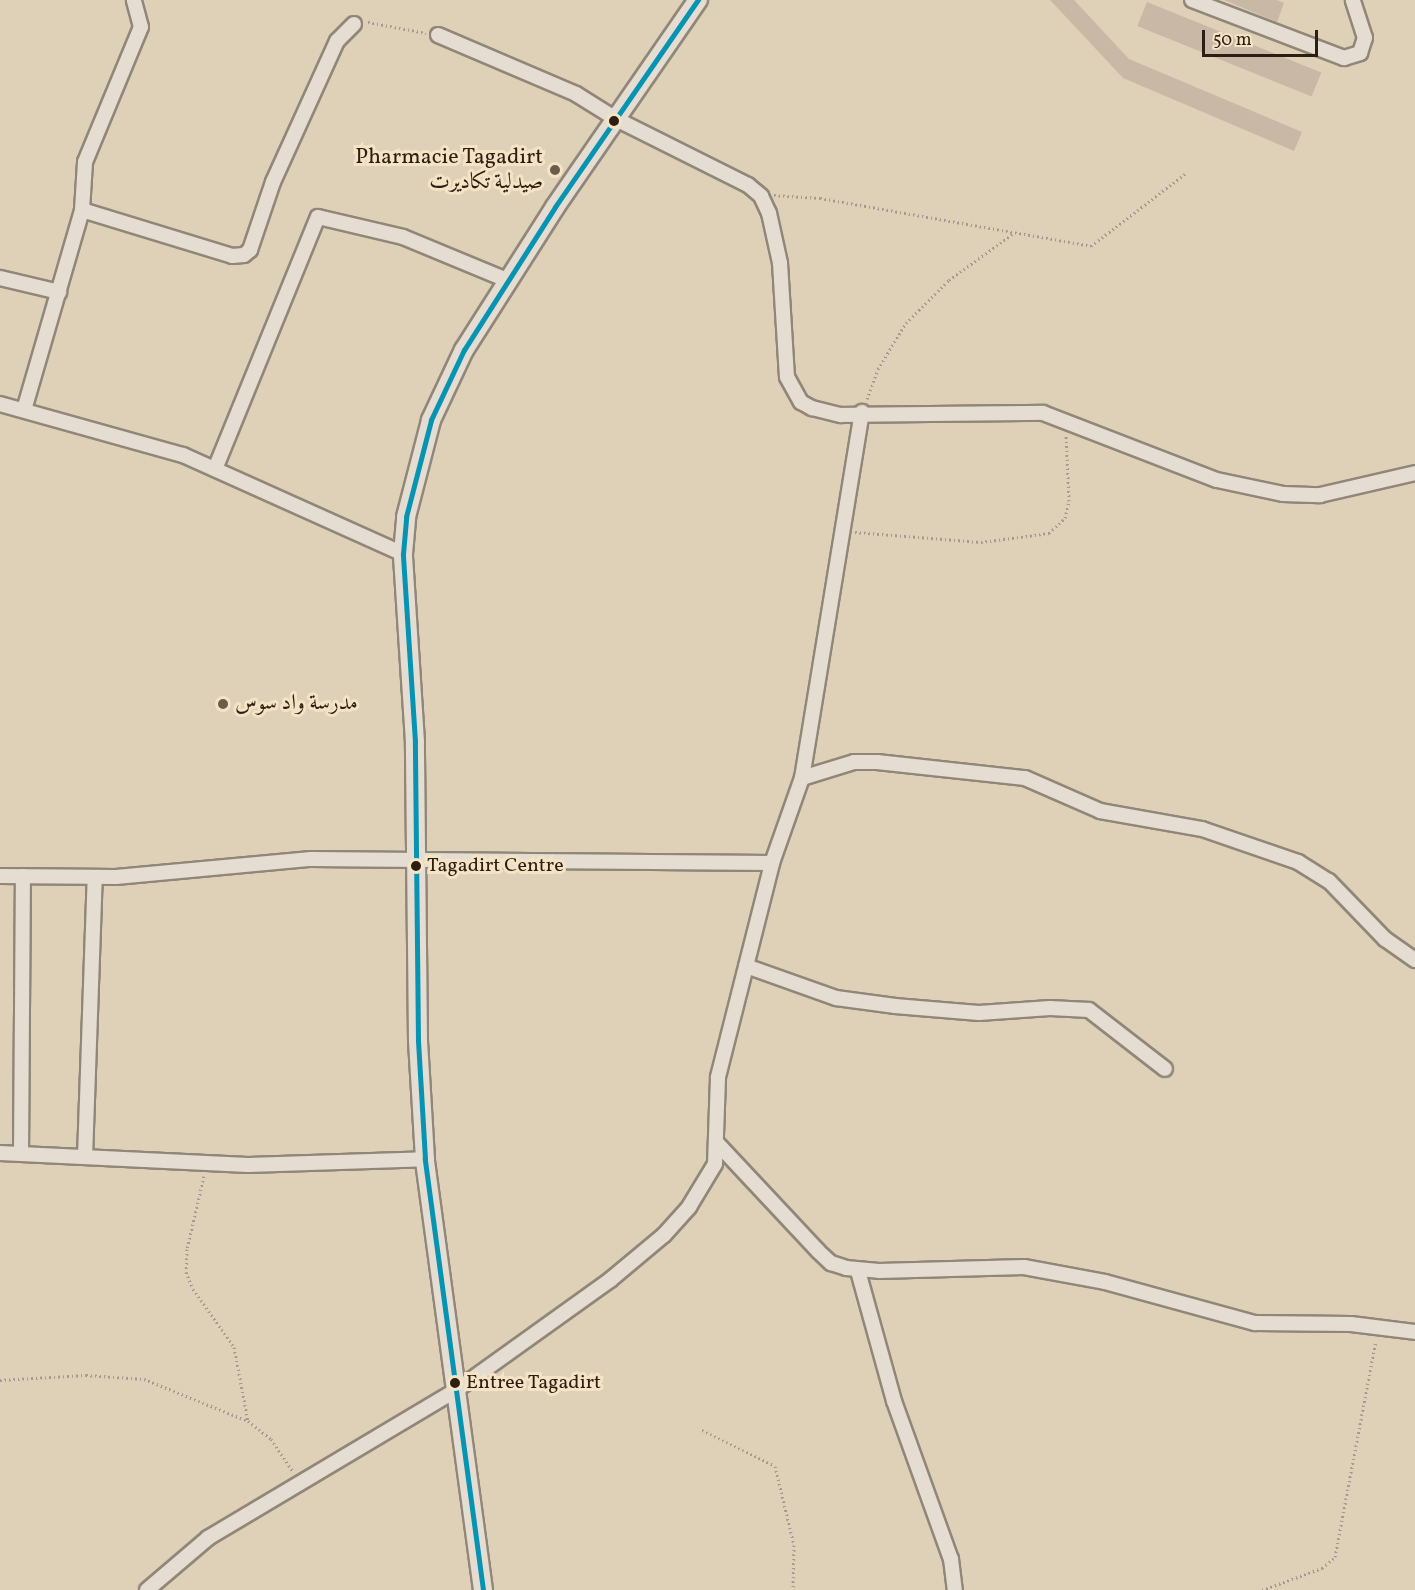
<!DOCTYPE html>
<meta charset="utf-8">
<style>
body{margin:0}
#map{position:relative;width:1415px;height:1590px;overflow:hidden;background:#dfd0b8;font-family:Vollkorn,Amiri,serif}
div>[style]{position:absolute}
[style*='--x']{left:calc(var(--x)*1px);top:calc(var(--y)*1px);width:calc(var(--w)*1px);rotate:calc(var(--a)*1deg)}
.building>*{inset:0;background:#cab8a7;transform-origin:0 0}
.path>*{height:3px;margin-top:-1.5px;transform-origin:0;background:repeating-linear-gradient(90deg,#a39b92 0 1.5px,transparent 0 4.5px)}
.roads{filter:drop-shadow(2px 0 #918778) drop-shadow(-2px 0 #918778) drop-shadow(0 2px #918778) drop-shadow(0 -2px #918778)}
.minor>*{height:14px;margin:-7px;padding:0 7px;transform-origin:7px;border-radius:7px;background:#e5ddd1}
.tertiary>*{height:18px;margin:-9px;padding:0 9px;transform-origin:9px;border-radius:9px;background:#e5ddd1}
.bus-1>*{height:4.5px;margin:-2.25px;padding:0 2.25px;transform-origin:2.25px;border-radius:2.25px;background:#0794b2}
.dots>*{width:16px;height:16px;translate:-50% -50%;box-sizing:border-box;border:3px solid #f5e3c6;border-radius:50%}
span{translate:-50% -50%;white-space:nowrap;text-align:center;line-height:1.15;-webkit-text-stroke:6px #f5e3c6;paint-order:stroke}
.bus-label{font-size:20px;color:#2c1e12}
.left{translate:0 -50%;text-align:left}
.poi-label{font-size:22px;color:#2c1e12}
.right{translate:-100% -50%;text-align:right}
.scale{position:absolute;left:1202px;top:30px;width:116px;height:27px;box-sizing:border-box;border:3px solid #2c1e12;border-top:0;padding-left:8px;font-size:18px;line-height:21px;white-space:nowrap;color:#2c1e12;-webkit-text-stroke:4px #f5e3c6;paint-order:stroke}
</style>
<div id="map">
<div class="building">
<i style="clip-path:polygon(1050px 0,1074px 0,1129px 59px,1302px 132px,1294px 151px,1123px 78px)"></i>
<i style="clip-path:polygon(1224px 0,1277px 0,1284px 3px,1277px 22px)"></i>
<i style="left:1147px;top:2px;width:188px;height:26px;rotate:22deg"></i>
</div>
<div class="path">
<i style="--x:368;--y:22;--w:59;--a:10.7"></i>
<i style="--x:774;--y:195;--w:46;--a:3.7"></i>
<i style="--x:820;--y:198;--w:275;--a:10"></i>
<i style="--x:1091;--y:246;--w:120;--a:-37.5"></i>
<i style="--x:867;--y:399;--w:32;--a:-70"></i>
<i style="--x:878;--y:369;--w:54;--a:-58.7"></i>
<i style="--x:906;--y:323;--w:61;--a:-45"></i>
<i style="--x:949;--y:280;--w:80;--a:-35.9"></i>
<i style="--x:855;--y:532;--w:126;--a:4.5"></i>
<i style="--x:981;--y:542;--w:69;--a:-7.5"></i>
<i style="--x:1049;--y:533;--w:22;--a:-43"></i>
<i style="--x:1065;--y:518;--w:17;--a:-77"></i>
<i style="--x:1069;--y:501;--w:65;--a:-92.6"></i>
<i style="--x:204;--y:1176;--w:75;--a:103.1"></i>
<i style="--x:187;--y:1249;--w:23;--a:92"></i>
<i style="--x:186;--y:1272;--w:18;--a:68"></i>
<i style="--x:193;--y:1289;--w:71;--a:54.7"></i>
<i style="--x:234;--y:1347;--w:75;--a:79.3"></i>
<i style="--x:0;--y:1380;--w:86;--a:-3.3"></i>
<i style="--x:86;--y:1375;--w:58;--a:3.9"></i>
<i style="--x:144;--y:1379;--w:112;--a:22"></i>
<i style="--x:248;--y:1421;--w:29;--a:38"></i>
<i style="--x:271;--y:1439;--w:40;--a:56"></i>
<i style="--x:702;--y:1430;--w:81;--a:26.3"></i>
<i style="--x:775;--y:1466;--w:81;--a:76.5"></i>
<i style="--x:794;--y:1545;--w:45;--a:91.3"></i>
<i style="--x:1262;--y:1590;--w:64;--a:-20.1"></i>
<i style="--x:1322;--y:1568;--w:17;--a:-40"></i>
<i style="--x:1335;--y:1557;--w:220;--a:-79.3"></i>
</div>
<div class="roads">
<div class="minor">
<i style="--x:1192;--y:0;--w:163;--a:20.9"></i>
<i style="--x:1344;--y:58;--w:17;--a:-17"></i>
<i style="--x:1360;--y:53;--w:16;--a:-72"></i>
<i style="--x:1365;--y:38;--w:40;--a:-108"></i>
<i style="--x:438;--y:35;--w:150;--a:23.1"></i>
<i style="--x:576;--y:94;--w:47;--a:32"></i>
<i style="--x:616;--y:119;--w:148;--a:26.6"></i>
<i style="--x:748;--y:185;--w:17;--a:40"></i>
<i style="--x:761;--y:196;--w:19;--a:65"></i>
<i style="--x:769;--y:213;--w:51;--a:77.6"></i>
<i style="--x:780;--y:263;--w:114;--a:86.5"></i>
<i style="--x:787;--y:377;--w:29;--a:61"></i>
<i style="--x:801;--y:402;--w:13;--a:29"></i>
<i style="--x:812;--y:408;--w:30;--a:14"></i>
<i style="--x:841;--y:415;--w:202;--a:-0.6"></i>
<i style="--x:1043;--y:413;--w:186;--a:21.1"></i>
<i style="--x:1217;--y:480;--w:67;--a:12"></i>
<i style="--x:1283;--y:494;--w:37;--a:2"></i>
<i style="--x:1320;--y:495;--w:98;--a:-13"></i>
<i style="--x:82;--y:210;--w:157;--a:17"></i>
<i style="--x:232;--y:256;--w:12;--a:-5"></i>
<i style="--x:244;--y:255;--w:8;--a:-40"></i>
<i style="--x:250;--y:250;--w:72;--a:-71.3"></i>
<i style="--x:273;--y:182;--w:155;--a:-65.6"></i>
<i style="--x:337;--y:41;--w:24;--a:-45"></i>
<i style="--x:0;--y:278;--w:61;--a:13.3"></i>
<i style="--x:0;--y:404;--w:190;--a:15.6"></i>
<i style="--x:183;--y:455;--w:241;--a:24.2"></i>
<i style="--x:24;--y:410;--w:208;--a:-73.8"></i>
<i style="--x:82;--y:210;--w:48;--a:-86.4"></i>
<i style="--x:85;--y:162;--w:146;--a:-67.5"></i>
<i style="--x:141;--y:27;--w:28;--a:-105"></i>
<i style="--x:215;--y:469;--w:272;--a:-67.8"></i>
<i style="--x:318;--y:217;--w:87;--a:13.2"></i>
<i style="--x:403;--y:237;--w:115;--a:22.5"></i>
<i style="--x:802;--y:778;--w:371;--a:-80.7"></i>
<i style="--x:0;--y:876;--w:116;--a:0.5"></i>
<i style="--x:116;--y:877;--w:196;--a:-5.3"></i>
<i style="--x:311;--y:859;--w:461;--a:0.5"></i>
<i style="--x:772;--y:863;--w:90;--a:-70.6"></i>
<i style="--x:802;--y:778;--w:54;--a:-17.1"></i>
<i style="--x:854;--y:762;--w:23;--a:0"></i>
<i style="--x:877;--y:762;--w:149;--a:6.2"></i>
<i style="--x:1025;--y:778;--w:82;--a:23.7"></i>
<i style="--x:1100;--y:811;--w:104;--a:10"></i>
<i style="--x:1202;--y:829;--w:102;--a:19"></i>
<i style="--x:1298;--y:862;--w:36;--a:32"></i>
<i style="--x:1329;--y:881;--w:81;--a:46"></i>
<i style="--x:1385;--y:939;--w:37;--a:35"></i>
<i style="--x:746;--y:966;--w:96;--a:19.6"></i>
<i style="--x:836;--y:998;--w:60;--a:7.7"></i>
<i style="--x:895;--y:1006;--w:84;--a:4.8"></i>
<i style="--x:979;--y:1013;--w:71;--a:-4"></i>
<i style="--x:1050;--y:1008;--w:39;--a:3"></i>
<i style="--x:1089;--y:1010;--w:96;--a:37.8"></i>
<i style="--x:717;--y:1143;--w:148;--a:46.9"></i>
<i style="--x:818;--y:1251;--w:18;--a:43"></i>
<i style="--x:831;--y:1263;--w:16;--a:18"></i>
<i style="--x:846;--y:1268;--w:33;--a:5"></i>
<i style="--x:879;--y:1271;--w:145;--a:-1.6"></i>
<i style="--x:1024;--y:1267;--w:82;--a:10.5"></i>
<i style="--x:1105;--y:1282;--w:156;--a:15.3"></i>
<i style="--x:1255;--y:1323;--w:96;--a:0.6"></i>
<i style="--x:1351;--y:1324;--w:64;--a:7.1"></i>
<i style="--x:0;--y:1153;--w:248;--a:2.8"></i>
<i style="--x:248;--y:1165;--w:177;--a:-1.9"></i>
<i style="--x:21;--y:1154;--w:278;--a:-89.6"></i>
<i style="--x:85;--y:1157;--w:280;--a:-88"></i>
<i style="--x:858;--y:1271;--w:135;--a:74.5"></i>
<i style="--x:894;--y:1401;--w:168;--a:70.2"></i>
<i style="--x:951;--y:1559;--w:31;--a:83"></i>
<i style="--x:147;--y:1590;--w:80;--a:-40.4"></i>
<i style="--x:208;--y:1538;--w:287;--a:-30.8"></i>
<i style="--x:455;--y:1391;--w:191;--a:-35.6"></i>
<i style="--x:610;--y:1280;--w:70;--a:-39.8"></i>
<i style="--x:664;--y:1235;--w:38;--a:-48"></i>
<i style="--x:689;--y:1207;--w:50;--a:-58.8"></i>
<i style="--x:715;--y:1164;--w:87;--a:-88"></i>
<i style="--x:718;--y:1077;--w:221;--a:-75.8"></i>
</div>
<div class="tertiary">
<i style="--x:483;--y:1590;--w:435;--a:-97.7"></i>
<i style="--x:425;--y:1159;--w:118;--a:-93.4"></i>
<i style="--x:418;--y:1041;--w:299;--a:-90.6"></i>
<i style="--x:415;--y:742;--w:188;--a:-93.7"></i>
<i style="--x:403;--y:554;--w:37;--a:-85"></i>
<i style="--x:406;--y:517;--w:100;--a:-75.5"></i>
<i style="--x:431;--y:420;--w:77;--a:-64.8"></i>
<i style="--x:464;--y:350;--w:169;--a:-57.5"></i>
<i style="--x:555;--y:207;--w:252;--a:-55.4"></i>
</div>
</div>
<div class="bus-1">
<i style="--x:483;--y:1590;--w:435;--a:-97.7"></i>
<i style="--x:425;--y:1159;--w:118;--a:-93.4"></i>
<i style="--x:418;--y:1041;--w:299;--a:-90.6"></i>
<i style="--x:415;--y:742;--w:188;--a:-93.7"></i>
<i style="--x:403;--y:554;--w:37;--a:-85"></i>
<i style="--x:406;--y:517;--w:100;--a:-75.5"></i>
<i style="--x:431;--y:420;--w:77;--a:-64.8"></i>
<i style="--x:464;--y:350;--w:169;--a:-57.5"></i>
<i style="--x:555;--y:207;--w:252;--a:-55.4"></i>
</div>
<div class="dots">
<i style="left:614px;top:121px;background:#2c1e12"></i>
<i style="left:555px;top:170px;background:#6b5c4c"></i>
<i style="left:223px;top:704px;background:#6b5c4c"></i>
<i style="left:416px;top:866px;background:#2c1e12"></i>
<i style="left:455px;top:1383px;background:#2c1e12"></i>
</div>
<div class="bus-label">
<span class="left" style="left:427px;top:866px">Tagadirt Centre</span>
<span class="left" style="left:466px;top:1383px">Entree Tagadirt</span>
</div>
<div class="poi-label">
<span class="right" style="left:543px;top:170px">Pharmacie Tagadirt<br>صيدلية تكاديرت</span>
<span class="left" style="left:235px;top:704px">مدرسة واد سوس</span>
</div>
<div class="scale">50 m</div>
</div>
